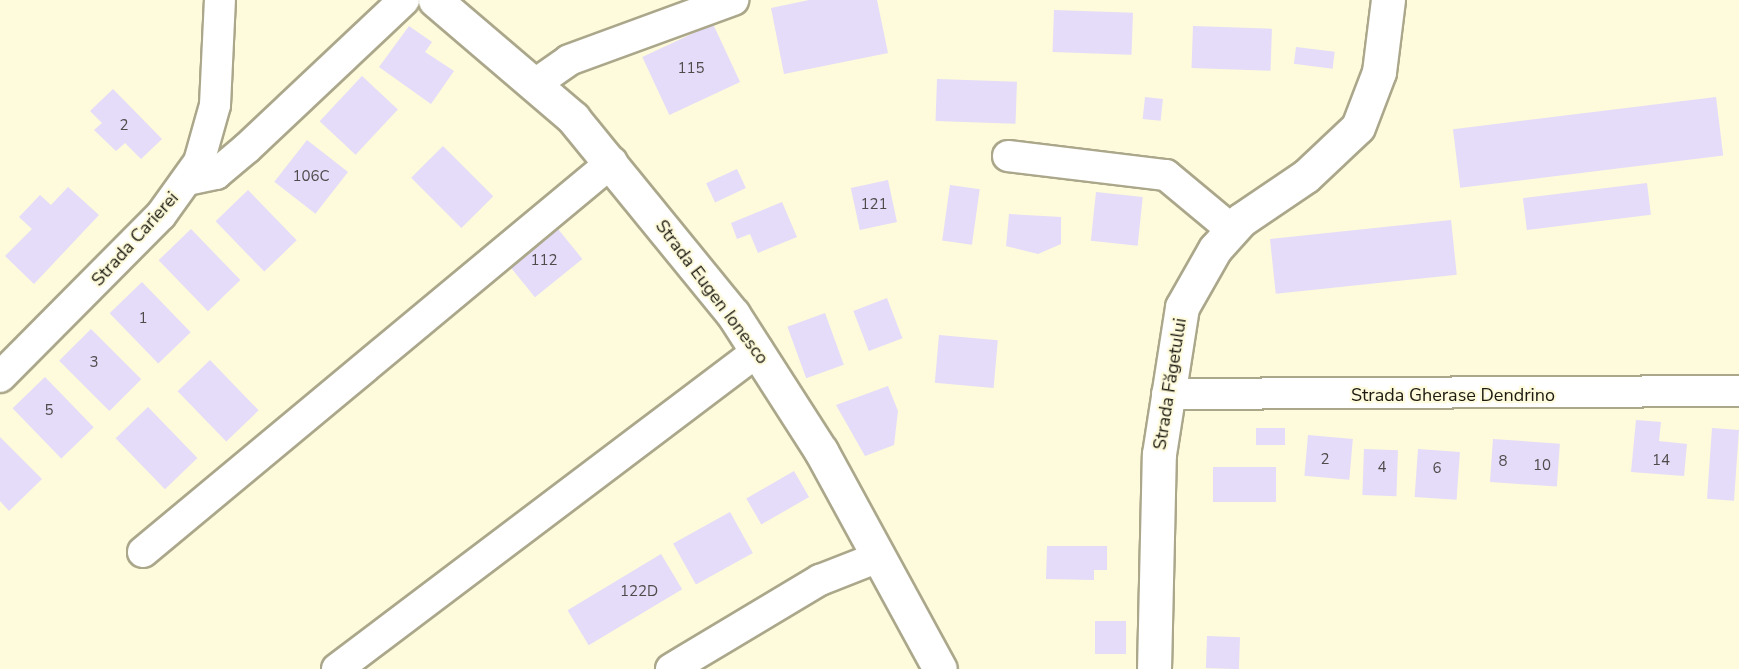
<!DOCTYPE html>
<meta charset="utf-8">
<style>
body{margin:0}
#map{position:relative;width:1739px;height:669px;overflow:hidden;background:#fefadc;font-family:"Nunito Sans",sans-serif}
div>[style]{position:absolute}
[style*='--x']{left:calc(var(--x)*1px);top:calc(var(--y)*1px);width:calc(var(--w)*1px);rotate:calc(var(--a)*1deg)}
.building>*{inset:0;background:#e4dcf9;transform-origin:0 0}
.roads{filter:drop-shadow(2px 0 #aba78b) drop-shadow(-2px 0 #aba78b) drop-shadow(0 2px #aba78b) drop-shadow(0 -2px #aba78b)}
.minor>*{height:30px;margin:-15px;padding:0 15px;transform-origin:15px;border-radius:15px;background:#fff}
.tertiary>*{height:33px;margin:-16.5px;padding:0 16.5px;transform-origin:16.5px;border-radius:16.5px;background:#fff}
.secondary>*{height:33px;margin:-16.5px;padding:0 16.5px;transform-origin:16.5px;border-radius:16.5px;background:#fff}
span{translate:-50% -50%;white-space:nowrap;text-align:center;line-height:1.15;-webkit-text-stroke:4.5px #fefadc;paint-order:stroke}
.number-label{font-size:15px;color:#4f4b4b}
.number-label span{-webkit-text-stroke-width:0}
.street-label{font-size:18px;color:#1d1b11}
</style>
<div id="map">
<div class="building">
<i style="clip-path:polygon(809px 0,877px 0,888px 53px,784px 74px,771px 8px)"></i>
<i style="left:1054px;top:10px;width:79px;height:42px;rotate:2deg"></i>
<i style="left:713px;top:24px;width:64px;height:78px;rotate:65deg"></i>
<i style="clip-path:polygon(409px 26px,432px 42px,425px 52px,454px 71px,431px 104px,379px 67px)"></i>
<i style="left:1193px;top:26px;width:79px;height:42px;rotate:2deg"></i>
<i style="left:1296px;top:47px;width:39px;height:17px;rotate:7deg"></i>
<i style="left:362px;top:76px;width:49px;height:62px;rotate:43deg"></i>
<i style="left:937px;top:79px;width:80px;height:42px;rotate:2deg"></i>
<i style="clip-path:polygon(113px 89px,162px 139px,141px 159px,125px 143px,116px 151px,94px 130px,102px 123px,90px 111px)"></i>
<i style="left:1145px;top:97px;width:18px;height:22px;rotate:6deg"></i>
<i style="left:1716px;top:97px;width:59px;height:265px;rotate:83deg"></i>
<i style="left:307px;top:140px;width:52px;height:53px;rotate:38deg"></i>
<i style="left:443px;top:146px;width:71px;height:45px;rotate:45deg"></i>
<i style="left:737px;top:169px;width:21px;height:34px;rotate:65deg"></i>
<i style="left:888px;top:180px;width:43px;height:38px;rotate:78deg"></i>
<i style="left:1647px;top:183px;width:32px;height:125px;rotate:83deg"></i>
<i style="left:950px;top:185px;width:30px;height:56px;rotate:8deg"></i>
<i style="clip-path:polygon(68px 187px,99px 215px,34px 284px,5px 256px,32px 229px,19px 217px,40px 195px,51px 205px)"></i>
<i style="left:248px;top:190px;width:70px;height:45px;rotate:46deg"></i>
<i style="left:1096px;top:192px;width:47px;height:49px;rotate:6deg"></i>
<i style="clip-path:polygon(782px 202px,797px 237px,758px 253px,750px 234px,737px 239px,731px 223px)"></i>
<i style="clip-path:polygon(1009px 214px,1061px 217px,1061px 244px,1038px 254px,1006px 246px)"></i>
<i style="left:1451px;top:220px;width:55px;height:182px;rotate:84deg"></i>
<i style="left:554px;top:224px;width:45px;height:61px;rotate:51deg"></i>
<i style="left:191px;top:229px;width:71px;height:45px;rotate:46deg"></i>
<i style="left:142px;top:282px;width:70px;height:45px;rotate:46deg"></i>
<i style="left:887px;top:298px;width:43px;height:36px;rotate:69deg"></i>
<i style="left:825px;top:313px;width:55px;height:40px;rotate:70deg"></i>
<i style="left:91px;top:329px;width:71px;height:45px;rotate:45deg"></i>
<i style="left:939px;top:335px;width:59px;height:48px;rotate:5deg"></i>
<i style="left:210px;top:360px;width:70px;height:45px;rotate:46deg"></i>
<i style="left:45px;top:377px;width:70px;height:45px;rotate:46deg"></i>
<i style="clip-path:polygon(888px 386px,898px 411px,894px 445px,865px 456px,836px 405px)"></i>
<i style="left:148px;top:407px;width:71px;height:45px;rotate:46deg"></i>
<i style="clip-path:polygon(1636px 420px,1661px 422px,1659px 441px,1687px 444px,1684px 476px,1631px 472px)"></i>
<i style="left:1285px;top:428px;width:17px;height:29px;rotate:90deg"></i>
<i style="left:1712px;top:428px;width:27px;height:71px;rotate:4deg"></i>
<i style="left:1308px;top:435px;width:45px;height:41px;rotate:5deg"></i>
<i style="clip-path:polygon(0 437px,42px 479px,9px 511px,0 501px)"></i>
<i style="left:1493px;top:439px;width:67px;height:43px;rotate:4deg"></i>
<i style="left:1364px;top:449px;width:34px;height:46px;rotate:2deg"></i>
<i style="left:1418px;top:449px;width:42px;height:48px;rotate:4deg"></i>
<i style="left:1213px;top:467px;width:63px;height:35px"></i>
<i style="left:794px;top:471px;width:30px;height:55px;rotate:60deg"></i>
<i style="left:730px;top:512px;width:47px;height:65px;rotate:61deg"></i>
<i style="clip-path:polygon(1047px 546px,1107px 546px,1107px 570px,1094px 570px,1094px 580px,1046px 579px)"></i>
<i style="left:661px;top:554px;width:41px;height:109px;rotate:59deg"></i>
<i style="left:1095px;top:621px;width:31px;height:33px"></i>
<i style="left:1207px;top:636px;width:33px;height:32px;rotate:2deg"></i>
</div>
<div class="roads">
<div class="minor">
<i style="--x:538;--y:82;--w:38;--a:-35"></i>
<i style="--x:569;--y:60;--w:175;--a:-20.1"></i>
<i style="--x:1008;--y:156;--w:159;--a:6.9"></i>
<i style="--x:1166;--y:175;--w:86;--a:39.8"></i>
<i style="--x:187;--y:180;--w:30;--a:-12"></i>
<i style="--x:216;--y:174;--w:40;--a:-40"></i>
<i style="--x:247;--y:148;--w:216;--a:-43.3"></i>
<i style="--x:0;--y:377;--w:228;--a:-45.2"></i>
<i style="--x:161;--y:215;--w:65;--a:-54.4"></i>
<i style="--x:199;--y:162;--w:59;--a:-74.3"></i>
<i style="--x:215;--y:105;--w:105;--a:-87.3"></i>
<i style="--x:1167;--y:394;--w:572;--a:-0.3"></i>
<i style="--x:143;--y:552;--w:610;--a:-39.75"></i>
<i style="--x:337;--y:669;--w:528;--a:-37.07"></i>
<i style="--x:671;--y:669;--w:174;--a:-30.9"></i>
<i style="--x:820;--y:580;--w:49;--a:-21.4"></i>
</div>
<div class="tertiary">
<i style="--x:435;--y:0;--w:182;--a:40.5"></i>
<i style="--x:573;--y:118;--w:253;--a:50.8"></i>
<i style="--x:733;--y:314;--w:163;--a:57.3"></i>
<i style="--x:821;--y:451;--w:248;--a:61.4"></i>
</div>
<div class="secondary">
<i style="--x:1154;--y:669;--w:215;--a:-88.7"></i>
<i style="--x:1159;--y:454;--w:149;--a:-81.1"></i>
<i style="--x:1182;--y:307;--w:67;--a:-60.4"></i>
<i style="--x:1215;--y:249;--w:39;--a:-48"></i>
<i style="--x:1241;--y:220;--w:78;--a:-34.1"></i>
<i style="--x:1306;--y:176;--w:71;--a:-43.3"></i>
<i style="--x:1358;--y:127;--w:59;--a:-69.1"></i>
<i style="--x:1379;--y:72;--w:73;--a:-82.9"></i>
</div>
</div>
<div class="number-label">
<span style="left:691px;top:69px">115</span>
<span style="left:124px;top:126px">2</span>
<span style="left:311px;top:177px">106C</span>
<span style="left:874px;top:205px">121</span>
<span style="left:544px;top:261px">112</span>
<span style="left:143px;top:319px">1</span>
<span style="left:94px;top:363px">3</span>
<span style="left:49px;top:411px">5</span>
<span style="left:1325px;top:460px">2</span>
<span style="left:1661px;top:461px">14</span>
<span style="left:1503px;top:462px">8</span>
<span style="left:1542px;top:466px">10</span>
<span style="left:1382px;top:468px">4</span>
<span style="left:1437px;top:469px">6</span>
<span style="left:639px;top:592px">122D</span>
</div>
<div class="street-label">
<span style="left:135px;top:239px;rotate:-48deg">Strada Carierei</span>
<span style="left:712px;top:292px;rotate:53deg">Strada Eugen Ionesco</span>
<span style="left:1170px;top:384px;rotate:-81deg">Strada Făgetului</span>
<span style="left:1453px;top:395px">Strada Gherase Dendrino</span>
</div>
</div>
